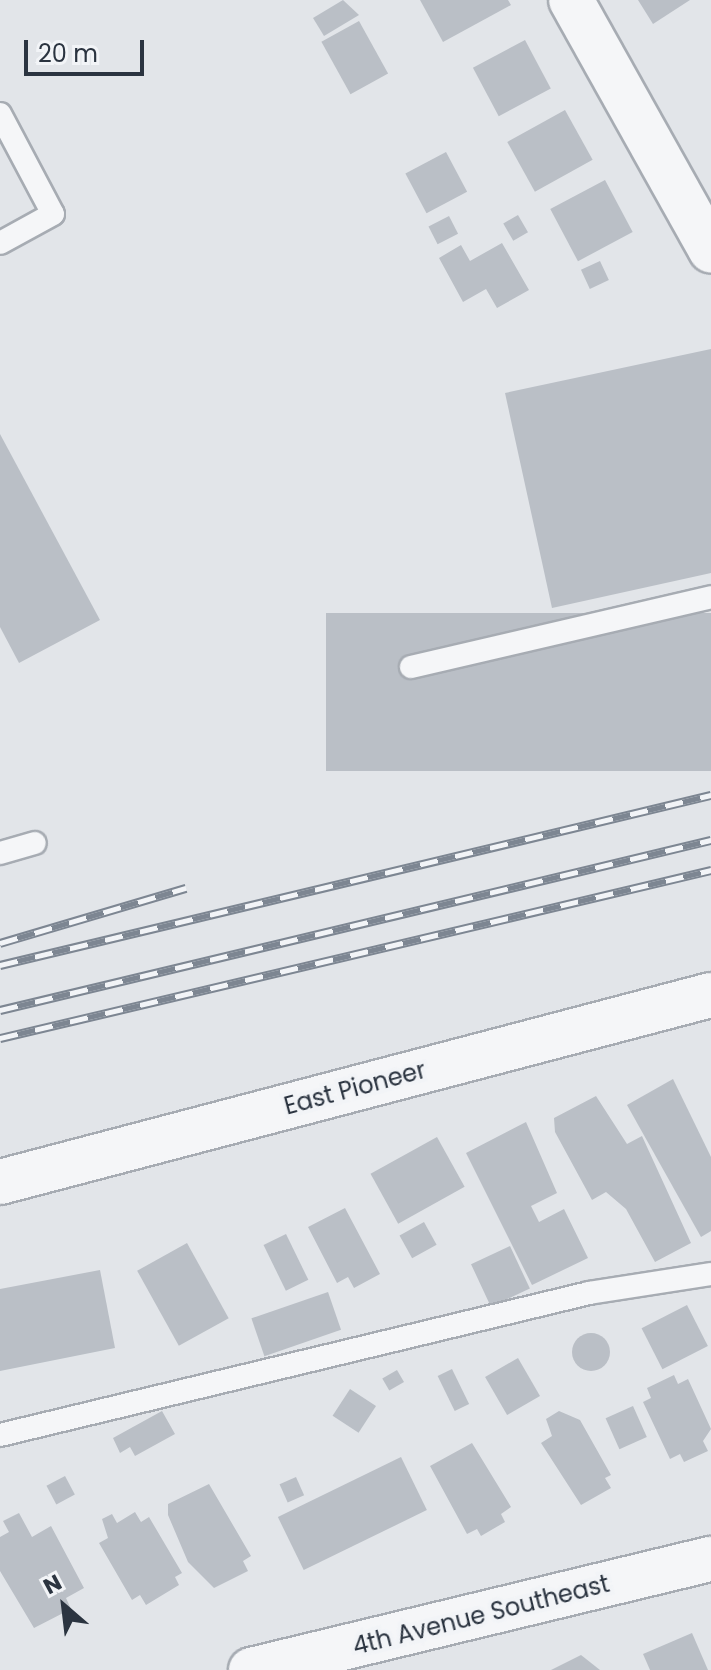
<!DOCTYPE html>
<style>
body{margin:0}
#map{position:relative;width:711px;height:1670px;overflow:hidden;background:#e2e5e9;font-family:Poppins,sans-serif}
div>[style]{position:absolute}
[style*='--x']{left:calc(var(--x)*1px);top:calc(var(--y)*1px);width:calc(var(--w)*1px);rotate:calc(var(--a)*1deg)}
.building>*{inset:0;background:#babfc6;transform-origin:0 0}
.round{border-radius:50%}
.roads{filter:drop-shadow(2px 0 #a7acb3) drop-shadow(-2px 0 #a7acb3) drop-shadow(0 2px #a7acb3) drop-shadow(0 -2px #a7acb3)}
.service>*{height:22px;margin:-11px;padding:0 11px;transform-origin:11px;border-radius:11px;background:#f5f6f8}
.minor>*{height:44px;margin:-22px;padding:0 22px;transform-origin:22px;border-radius:22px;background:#f5f6f8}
.tertiary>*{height:44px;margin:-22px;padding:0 22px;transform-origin:22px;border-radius:22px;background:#f5f6f8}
.rail>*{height:9px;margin-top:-4.5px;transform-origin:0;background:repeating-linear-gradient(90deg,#f2f4f7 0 18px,#7d8692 0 36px);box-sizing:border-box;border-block:2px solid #7d8692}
span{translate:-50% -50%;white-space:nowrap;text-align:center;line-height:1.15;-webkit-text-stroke:8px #f2f4f7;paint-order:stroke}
.street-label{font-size:24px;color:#2b3440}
.north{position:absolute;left:24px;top:1566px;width:80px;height:80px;-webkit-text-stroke:6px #f2f4f7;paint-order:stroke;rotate:332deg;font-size:22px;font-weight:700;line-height:32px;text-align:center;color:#2b3440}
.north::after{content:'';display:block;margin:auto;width:28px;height:36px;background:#2b3440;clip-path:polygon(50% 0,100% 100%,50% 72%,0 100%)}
.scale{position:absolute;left:24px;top:40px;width:120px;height:36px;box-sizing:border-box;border:4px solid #2b3440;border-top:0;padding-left:10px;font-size:24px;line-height:28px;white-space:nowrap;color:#2b3440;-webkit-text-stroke:6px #f2f4f7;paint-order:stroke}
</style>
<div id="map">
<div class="building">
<i style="clip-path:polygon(343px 0,359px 15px,324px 36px,313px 18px)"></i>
<i style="clip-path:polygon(420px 0,508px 0,511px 5px,443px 42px)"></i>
<i style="clip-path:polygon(638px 0,690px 0,653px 24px)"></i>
<i style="left:359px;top:21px;width:60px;height:43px;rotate:61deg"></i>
<i style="left:525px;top:40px;width:55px;height:59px;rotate:62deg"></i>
<i style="left:565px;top:110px;width:57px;height:66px;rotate:61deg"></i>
<i style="left:446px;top:152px;width:45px;height:46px;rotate:62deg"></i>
<i style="left:605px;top:180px;width:59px;height:62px;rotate:62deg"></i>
<i style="left:518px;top:215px;width:20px;height:17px;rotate:60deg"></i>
<i style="left:449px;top:216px;width:20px;height:23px;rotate:63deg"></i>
<i style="clip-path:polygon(502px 243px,529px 290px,497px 308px,486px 289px,463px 302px,439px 258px,461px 245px,470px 261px)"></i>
<i style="left:600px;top:261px;width:21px;height:21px;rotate:65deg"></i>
<i style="clip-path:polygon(711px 349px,711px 573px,552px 608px,505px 393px)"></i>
<i style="clip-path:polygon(0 434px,100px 620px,19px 663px,0 627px)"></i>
<i style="left:711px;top:613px;width:158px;height:385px;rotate:90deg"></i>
<i style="clip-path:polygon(673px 1079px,711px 1157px,711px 1231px,701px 1237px,627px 1105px)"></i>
<i style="clip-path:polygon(596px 1096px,627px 1144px,642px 1136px,691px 1243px,655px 1262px,626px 1209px,606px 1192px,592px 1200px,555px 1132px,554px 1118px)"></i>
<i style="clip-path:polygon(526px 1122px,557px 1193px,531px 1206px,539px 1222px,564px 1209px,588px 1258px,532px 1285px,466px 1153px)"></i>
<i style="left:437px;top:1137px;width:57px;height:76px;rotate:61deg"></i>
<i style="clip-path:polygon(345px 1208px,380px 1274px,354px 1288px,348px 1277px,337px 1283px,308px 1227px)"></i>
<i style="left:424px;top:1222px;width:26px;height:28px;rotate:61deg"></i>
<i style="left:286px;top:1234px;width:51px;height:25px;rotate:64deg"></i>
<i style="left:187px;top:1243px;width:86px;height:57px;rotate:61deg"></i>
<i style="left:510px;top:1246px;width:47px;height:43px;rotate:65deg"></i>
<i style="clip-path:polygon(100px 1270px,115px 1348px,0 1371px,0 1289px)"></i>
<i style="left:328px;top:1292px;width:40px;height:81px;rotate:71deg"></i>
<i style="left:687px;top:1305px;width:46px;height:51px;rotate:63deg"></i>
<i class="round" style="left:572px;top:1333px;width:38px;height:38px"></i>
<i style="left:518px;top:1358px;width:44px;height:38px;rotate:60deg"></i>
<i style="left:452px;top:1369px;width:39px;height:16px;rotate:64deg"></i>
<i style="left:397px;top:1370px;width:14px;height:17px;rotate:60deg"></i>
<i style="clip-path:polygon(674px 1375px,678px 1384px,688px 1379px,711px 1429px,703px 1441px,708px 1451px,684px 1462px,680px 1454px,670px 1459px,643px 1402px,651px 1398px,647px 1388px)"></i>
<i style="left:350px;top:1389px;width:31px;height:32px;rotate:33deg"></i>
<i style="left:633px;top:1406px;width:34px;height:30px;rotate:66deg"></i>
<i style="clip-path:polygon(162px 1411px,175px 1434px,135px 1456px,130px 1447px,120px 1453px,113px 1438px)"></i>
<i style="clip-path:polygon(559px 1411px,580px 1420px,611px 1475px,605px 1478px,611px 1488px,581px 1505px,541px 1443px,552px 1436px,546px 1419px)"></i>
<i style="clip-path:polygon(472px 1443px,511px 1507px,501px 1514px,505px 1522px,481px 1536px,477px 1529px,467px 1534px,430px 1466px)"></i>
<i style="left:401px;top:1457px;width:59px;height:137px;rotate:64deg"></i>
<i style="left:65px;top:1476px;width:21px;height:21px;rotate:62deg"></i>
<i style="left:296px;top:1477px;width:20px;height:18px;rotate:66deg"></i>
<i style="clip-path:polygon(209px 1484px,251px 1556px,243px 1561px,248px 1571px,214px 1588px,188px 1562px,168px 1515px,168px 1504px)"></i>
<i style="clip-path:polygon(135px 1512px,141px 1522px,149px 1517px,182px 1573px,175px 1577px,179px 1585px,146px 1605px,140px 1595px,132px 1600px,99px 1543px,108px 1538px,102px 1519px,112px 1514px,117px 1523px)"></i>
<i style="clip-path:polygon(19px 1513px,32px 1537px,51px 1526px,84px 1588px,66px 1598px,71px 1609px,34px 1628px,0 1571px,0 1537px,9px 1532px,3px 1521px)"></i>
<i style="clip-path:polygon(692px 1633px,708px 1670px,650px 1670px,643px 1654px)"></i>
<i style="clip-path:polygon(581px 1655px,600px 1670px,551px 1670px)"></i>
</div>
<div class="roads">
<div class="service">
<i style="--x:0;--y:114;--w:113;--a:62.1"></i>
<i style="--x:53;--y:214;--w:60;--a:151.3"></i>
<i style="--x:411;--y:667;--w:308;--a:-13.1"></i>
<i style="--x:0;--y:853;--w:36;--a:-16"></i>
<i style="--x:0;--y:1435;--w:606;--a:-13.55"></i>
<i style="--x:589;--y:1293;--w:123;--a:-8.9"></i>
</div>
<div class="minor">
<i style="--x:571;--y:0;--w:287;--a:60.8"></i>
<i style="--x:251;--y:1670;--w:473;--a:-13.6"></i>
</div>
<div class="tertiary">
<i style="--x:0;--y:1182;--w:735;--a:-14.74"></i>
</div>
</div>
<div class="rail">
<i style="--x:0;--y:943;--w:194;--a:-16.5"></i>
<i style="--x:0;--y:965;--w:731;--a:-13.45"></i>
<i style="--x:0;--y:1010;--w:731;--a:-13.45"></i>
<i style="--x:0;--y:1038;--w:731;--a:-13.29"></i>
</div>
<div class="street-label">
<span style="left:355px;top:1088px;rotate:-15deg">East Pioneer</span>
<span style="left:481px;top:1615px;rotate:-14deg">4th Avenue Southeast</span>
</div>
<div class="north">N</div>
<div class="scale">20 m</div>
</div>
